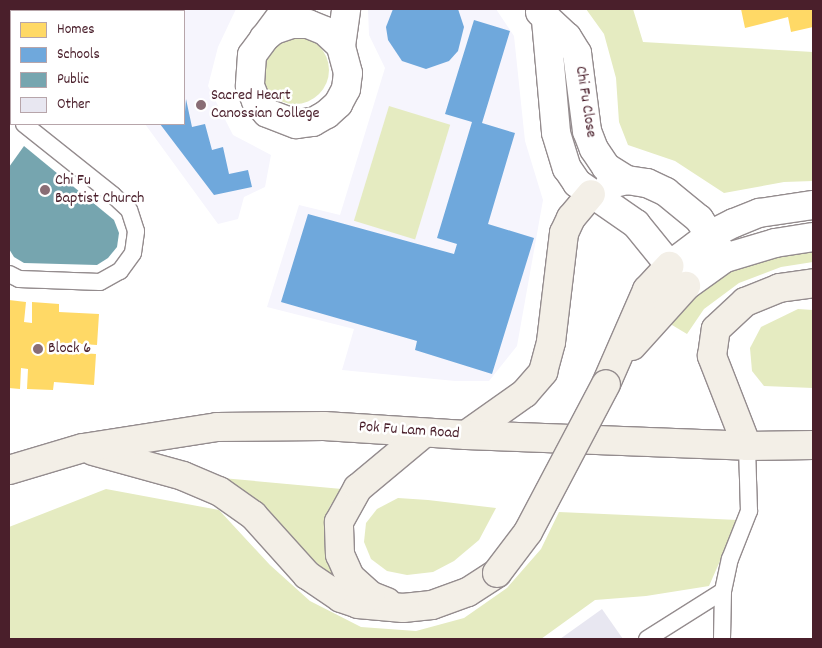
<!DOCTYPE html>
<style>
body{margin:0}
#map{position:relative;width:822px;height:648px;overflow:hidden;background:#fff;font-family:Dekko,sans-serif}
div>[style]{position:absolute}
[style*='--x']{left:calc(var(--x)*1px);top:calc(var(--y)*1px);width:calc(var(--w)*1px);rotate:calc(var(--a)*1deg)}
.built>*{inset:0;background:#f6f5fd}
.green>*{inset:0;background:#e5ebc1;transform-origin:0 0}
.round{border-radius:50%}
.homes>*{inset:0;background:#ffd966}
.schools>*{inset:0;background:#6fa8dc;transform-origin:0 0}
.public>*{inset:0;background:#76a5af}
.building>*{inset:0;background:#e8e7f1}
.roads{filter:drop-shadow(1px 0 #948c8e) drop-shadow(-1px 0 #948c8e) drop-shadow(0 1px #948c8e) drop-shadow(0 -1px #948c8e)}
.service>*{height:16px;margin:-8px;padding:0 8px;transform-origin:8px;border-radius:8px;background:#fff}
.minor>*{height:28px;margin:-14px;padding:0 14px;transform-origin:14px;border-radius:14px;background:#fff}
.tertiary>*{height:28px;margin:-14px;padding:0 14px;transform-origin:14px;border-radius:14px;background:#fff}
.primary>*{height:28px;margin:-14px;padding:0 14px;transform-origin:14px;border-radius:14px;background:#f3efe7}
.bridges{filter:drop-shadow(1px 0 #948c8e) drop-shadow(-1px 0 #948c8e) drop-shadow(0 1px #948c8e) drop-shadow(0 -1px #948c8e)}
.primary-bridge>*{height:28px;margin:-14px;padding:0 14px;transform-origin:14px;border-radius:14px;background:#f3efe7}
.dots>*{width:14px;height:14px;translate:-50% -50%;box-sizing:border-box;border:2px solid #fff;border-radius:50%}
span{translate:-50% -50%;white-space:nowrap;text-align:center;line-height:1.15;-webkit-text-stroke:5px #fff;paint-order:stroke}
.poi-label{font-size:16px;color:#4a1f2b}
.left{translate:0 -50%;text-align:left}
.street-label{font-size:16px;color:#4a1f2b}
.frame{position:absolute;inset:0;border:10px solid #4a1f2b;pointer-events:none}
.legend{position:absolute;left:10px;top:10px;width:175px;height:115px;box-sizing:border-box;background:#fff;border:1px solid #b7a5aa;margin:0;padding:6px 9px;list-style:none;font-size:15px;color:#4a1f2b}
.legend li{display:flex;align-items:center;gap:10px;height:25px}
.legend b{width:25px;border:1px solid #b7a5aa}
</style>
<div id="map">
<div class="built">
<i style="clip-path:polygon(9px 9px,236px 9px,218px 47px,208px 86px,233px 135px,271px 155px,265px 187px,244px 197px,238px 219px,218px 224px,145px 124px,184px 124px,184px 11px,11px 11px,11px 32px)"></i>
<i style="clip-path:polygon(368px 9px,496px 9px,514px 36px,525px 141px,543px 200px,517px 346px,489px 381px,455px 381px,342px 370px,354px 329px,267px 307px,299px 205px,340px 215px,385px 68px,369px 35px)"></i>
</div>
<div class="green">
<i style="clip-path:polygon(586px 9px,633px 9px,643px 42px,813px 52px,813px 181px,784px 182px,724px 193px,675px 161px,628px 145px,619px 122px,616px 78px,604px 34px)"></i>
<i class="round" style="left:261px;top:36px;width:68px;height:68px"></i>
<i style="left:389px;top:106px;width:64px;height:120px;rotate:17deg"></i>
<i style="clip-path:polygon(813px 249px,813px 262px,781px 267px,739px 283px,704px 309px,687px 334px,667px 322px,695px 295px,731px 268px,783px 252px)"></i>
<i style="clip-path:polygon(798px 309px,813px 310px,813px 388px,764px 386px,752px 371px,750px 348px,761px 327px)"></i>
<i style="clip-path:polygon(222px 478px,342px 489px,330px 506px,324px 526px,326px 552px,339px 583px)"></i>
<i style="clip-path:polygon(106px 489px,219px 510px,270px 565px,310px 601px,361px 627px,416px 631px,464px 618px,507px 588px,541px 549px,559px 512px,738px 520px,709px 586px,646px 596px,595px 600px,541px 639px,9px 639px,9px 527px)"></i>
<i style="clip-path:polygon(398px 498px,428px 500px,496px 508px,479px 540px,454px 561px,433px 572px,407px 575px,387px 571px,371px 559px,364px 542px,366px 523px,377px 509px)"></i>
</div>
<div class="homes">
<i style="clip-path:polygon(741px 9px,813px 9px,813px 27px,791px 32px,788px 17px,745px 28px)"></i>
<i style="clip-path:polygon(9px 300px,26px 302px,24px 322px,32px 323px,32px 302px,59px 304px,59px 312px,99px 314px,97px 345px,66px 343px,66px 352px,96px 354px,94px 385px,54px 382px,53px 390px,27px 389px,28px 369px,21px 368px,20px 389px,9px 388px)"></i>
</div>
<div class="schools">
<i style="left:22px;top:9px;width:100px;height:2px"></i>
<i style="clip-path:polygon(393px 9px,458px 9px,464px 27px,458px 51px,449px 61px,426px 69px,402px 61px,388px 40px,386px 27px)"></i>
<i style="clip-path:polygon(474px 20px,510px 31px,482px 123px,515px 133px,488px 224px,534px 238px,492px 374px,415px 350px,417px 341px,281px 302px,308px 214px,454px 254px,457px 244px,437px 238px,472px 122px,445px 114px)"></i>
<i style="clip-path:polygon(186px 99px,192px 127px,205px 124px,212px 150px,223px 147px,229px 174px,248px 170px,252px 187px,214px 195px,160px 124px,184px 124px)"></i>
</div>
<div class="public">
<i style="clip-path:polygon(24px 146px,114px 220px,119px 233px,117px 247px,108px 258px,97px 265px,24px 263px,14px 257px,9px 249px,9px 167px)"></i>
</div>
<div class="building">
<i style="clip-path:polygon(602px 609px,623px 639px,560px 639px)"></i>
</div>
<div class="roads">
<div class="service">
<i style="--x:9;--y:114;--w:2;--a:27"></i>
<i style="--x:9;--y:274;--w:11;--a:27"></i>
<i style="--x:19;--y:279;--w:81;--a:2.1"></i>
<i style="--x:100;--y:282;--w:23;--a:-29"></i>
<i style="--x:120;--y:271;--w:22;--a:-54"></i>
<i style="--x:133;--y:253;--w:22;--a:-82"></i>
<i style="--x:136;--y:231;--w:22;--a:-108"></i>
<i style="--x:129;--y:210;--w:22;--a:-137"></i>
<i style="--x:113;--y:195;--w:114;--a:-141.4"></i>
<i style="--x:647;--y:639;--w:90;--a:-32.3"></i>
<i style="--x:722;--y:639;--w:48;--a:-88.8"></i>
<i style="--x:723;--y:591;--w:33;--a:-78"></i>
<i style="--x:730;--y:559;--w:52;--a:-68.4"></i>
<i style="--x:749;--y:511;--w:65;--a:-91.8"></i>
</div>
<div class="minor">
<i style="--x:286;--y:9;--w:57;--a:126.5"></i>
<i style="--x:252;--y:55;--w:31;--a:94"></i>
<i style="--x:250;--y:86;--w:16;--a:68"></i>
<i style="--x:256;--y:101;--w:16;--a:47"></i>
<i style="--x:267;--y:113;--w:31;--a:21"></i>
<i style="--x:296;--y:124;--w:17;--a:-7"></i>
<i style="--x:313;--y:122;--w:16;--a:-30"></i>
<i style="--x:327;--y:114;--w:15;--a:-42"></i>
<i style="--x:338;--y:104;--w:17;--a:-62"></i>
<i style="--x:346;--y:89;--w:16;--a:-83"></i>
<i style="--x:348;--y:73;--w:28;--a:-105"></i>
<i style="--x:341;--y:46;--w:37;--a:-82"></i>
<i style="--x:540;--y:12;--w:37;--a:43"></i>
<i style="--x:567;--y:37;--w:19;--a:58"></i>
<i style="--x:577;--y:53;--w:79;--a:82.7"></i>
<i style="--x:587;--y:131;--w:19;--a:69"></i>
<i style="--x:594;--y:149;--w:22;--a:56"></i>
<i style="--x:606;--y:167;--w:25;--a:32"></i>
<i style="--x:546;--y:20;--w:113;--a:84.9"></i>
<i style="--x:556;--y:133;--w:37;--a:73"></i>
<i style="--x:567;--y:168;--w:18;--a:56"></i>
<i style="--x:577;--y:183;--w:72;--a:34.8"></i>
<i style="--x:636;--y:224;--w:76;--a:50.9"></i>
<i style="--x:264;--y:38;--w:13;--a:-39"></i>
<i style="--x:274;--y:30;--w:18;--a:-19"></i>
<i style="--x:291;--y:24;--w:17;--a:0"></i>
<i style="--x:308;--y:24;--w:18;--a:22"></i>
<i style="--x:325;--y:31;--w:22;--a:43"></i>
<i style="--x:610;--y:184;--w:17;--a:-13"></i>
<i style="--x:627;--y:180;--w:20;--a:9"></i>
<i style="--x:647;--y:183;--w:21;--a:25"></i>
<i style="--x:666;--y:192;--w:43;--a:39.3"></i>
<i style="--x:699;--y:219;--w:43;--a:56.3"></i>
</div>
<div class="tertiary">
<i style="--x:669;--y:266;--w:51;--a:-37.1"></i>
<i style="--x:710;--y:235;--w:27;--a:-27"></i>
<i style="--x:734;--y:223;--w:27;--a:-22"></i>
<i style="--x:759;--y:213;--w:55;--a:-8.4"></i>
<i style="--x:686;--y:286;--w:48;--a:-35.7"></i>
<i style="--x:725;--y:258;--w:52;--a:-16.7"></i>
<i style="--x:775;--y:243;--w:38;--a:-9"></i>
</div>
<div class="primary">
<i style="--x:632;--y:346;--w:81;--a:-48"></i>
<i style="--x:606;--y:384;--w:103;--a:-66.4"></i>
<i style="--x:647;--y:290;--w:33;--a:-47"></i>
<i style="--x:466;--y:435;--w:72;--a:-35.4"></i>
<i style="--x:525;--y:393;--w:28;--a:-49"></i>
<i style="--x:543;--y:372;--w:31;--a:-75"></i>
<i style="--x:551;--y:342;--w:110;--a:-83.2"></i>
<i style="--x:564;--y:233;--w:17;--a:-65"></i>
<i style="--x:571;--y:218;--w:31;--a:-50"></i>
<i style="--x:747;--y:446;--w:97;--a:-111.3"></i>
<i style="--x:712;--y:356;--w:27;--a:-82"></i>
<i style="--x:716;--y:329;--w:40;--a:-43"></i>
<i style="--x:745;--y:302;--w:37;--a:-22"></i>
<i style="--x:779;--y:288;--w:34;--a:-8"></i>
<i style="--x:93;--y:451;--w:93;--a:15.5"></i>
<i style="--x:183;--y:476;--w:39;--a:23"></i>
<i style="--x:219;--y:491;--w:42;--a:35.2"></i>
<i style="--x:253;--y:515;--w:81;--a:48"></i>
<i style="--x:307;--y:575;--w:41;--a:34.1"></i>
<i style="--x:341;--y:598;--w:18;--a:19"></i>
<i style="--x:358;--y:604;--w:45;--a:5.1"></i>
<i style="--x:403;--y:608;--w:29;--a:-6"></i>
<i style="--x:432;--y:605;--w:38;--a:-20"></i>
<i style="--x:468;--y:592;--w:35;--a:-33"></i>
<i style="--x:9;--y:470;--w:77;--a:-16.6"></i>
<i style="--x:83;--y:448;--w:136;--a:-8.9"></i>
<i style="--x:217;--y:427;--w:107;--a:-0.5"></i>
<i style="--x:324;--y:426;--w:142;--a:3.6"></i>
<i style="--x:466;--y:435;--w:281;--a:2.2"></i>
<i style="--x:747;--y:446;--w:66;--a:-0.9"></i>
<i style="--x:387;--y:602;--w:17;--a:-159"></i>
<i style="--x:371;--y:596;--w:28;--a:-138"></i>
<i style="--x:350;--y:577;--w:24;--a:-114"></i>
<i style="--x:340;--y:555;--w:33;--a:-92"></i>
<i style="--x:339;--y:522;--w:39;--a:-61"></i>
<i style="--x:358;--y:488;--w:86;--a:-39.8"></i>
</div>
</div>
<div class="bridges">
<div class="primary-bridge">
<i style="--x:497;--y:573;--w:51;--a:-52.9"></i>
<i style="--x:528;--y:532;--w:167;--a:-62.2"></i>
</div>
</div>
<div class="dots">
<i style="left:201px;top:105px;background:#896d75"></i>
<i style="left:45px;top:190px;background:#896d75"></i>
<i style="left:38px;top:349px;background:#896d75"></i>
</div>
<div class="poi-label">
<span class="left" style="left:211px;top:105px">Sacred Heart<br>Canossian College</span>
<span class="left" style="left:55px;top:190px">Chi Fu<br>Baptist Church</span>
<span class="left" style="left:48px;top:349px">Block 6</span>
</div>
<div class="street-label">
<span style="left:585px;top:102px;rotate:81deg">Chi Fu Close</span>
<span style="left:409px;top:431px;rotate:4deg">Pok Fu Lam Road</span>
</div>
<div class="frame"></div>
<ul class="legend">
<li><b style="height:14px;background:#ffd966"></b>Homes</li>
<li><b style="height:14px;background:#6fa8dc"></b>Schools</li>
<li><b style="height:14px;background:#76a5af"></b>Public</li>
<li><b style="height:14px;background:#e8e7f1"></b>Other</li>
</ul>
</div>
